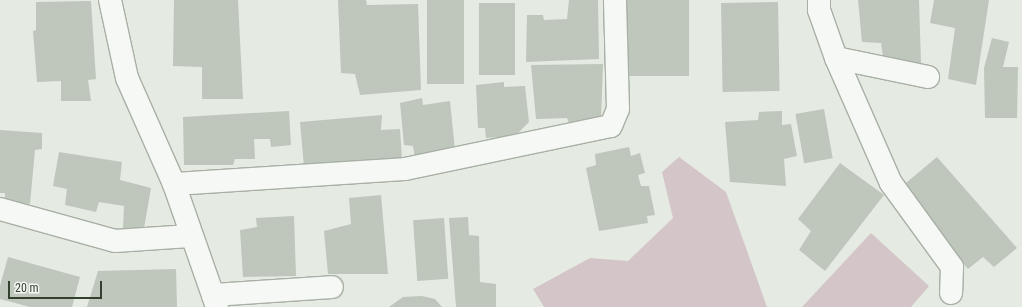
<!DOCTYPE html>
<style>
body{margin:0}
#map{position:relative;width:1022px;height:307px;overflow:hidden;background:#e5eae3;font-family:"Roboto Condensed",sans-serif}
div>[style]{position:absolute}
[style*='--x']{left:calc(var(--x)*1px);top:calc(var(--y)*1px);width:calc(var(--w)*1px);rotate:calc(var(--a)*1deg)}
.green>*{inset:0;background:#d3c5c8}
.building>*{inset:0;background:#bfc6bb;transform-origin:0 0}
.roads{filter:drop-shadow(1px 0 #a8b0a5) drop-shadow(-1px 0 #a8b0a5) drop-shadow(0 1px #a8b0a5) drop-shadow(0 -1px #a8b0a5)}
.street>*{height:22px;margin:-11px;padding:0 11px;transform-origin:11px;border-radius:11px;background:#f6f8f6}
span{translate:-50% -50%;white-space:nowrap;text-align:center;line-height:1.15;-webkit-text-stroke:3.5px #f4f7f3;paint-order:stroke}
.scale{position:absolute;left:8px;top:281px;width:94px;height:18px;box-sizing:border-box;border:2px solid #33402d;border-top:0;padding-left:5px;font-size:12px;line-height:14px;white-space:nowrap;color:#33402d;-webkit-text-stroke:3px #f4f7f3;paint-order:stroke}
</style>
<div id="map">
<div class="green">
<i style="clip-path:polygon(679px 157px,726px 192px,767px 307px,544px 307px,533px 289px,590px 258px,628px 261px,673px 218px,662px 172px)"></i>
<i style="clip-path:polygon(871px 233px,929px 286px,911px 307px,802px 307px)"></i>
</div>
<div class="building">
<i style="clip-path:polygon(174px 0,238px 0,243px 99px,202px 99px,202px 67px,173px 66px)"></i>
<i style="clip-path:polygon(338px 0,366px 0,367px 5px,418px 4px,421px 90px,360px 95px,355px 74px,341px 73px)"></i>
<i style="left:427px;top:0;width:37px;height:84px"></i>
<i style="clip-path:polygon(569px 0,598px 0,599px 59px,526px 62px,527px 15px,543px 15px,544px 20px,567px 19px)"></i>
<i style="left:626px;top:0;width:63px;height:76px"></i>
<i style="clip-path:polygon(858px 0,919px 0,921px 63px,884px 64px,881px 43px,862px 42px)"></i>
<i style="clip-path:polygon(934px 0,989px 0,976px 85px,948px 79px,955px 28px,930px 23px)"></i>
<i style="clip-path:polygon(91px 1px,96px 79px,88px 80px,91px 101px,61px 101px,61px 81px,37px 82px,33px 31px,36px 30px,36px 2px)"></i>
<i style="left:778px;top:2px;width:89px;height:57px;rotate:89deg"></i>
<i style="left:479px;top:3px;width:36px;height:72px"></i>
<i style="clip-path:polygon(992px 38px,1009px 42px,1003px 67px,1018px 67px,1017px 118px,985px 118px,984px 68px)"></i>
<i style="clip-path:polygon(603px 64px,601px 118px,570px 125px,567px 118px,536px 119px,531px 65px)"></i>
<i style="clip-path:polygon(504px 82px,504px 87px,525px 86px,529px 122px,515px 136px,486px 138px,485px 128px,478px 128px,476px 85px)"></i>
<i style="clip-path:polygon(422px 98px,423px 105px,450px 101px,455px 150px,415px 158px,413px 146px,404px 145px,400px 103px)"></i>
<i style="left:824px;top:109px;width:50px;height:29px;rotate:80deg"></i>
<i style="clip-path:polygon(289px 111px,291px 145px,271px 147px,270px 139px,254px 139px,255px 159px,235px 159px,233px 165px,184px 165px,183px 117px)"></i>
<i style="clip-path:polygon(782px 111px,782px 125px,791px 124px,797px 156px,784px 159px,786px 186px,730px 182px,725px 122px,758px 120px,759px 112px)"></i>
<i style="clip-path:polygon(382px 115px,381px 130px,400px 129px,402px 160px,304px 167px,300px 122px)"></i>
<i style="clip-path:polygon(0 130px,42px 133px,42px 149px,35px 150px,30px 204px,5px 202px,5px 193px,0 193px)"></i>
<i style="clip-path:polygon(629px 147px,631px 156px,640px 153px,645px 173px,638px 175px,641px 186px,649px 186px,655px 215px,647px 216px,648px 223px,599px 231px,586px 168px,596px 165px,595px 154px)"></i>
<i style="clip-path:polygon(59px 152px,122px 162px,120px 180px,151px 188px,143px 234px,123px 228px,124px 206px,99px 202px,96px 212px,65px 205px,67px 189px,53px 186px)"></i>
<i style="clip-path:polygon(937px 157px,1017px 248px,994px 267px,983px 257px,968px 269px,900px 188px)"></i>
<i style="clip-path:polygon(840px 163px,884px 195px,825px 271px,799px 250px,811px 231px,798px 219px)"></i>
<i style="clip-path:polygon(381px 195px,388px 274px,328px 274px,324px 231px,351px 224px,349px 198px)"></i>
<i style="clip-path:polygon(294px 216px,296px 276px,243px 277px,240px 230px,257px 227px,256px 218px)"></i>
<i style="clip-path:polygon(468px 217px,469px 235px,479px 236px,480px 282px,496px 284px,496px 307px,456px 307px,449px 218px)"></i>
<i style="left:444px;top:218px;width:61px;height:31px;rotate:86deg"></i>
<i style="clip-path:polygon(8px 257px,80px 277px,72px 307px,30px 307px,0 299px,0 286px)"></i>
<i style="clip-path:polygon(176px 269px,177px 307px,87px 307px,98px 271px)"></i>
<i style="clip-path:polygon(422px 296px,435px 299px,442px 307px,389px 307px,403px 297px)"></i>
</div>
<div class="roads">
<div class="street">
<i style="--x:110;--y:0;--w:80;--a:77.7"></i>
<i style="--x:127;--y:78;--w:116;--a:66.1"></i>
<i style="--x:174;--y:184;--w:130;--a:70.7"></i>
<i style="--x:819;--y:0;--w:10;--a:90"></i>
<i style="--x:819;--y:10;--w:51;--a:70.5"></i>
<i style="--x:836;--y:58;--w:137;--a:66.3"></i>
<i style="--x:891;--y:183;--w:104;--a:54"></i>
<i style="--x:952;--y:267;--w:26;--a:92"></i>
<i style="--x:836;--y:58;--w:94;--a:11.7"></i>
<i style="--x:174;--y:184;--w:231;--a:-3.7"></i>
<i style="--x:405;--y:169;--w:210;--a:-11.8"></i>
<i style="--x:611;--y:126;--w:18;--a:-68"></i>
<i style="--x:618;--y:109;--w:109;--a:-91.6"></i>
<i style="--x:0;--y:209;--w:119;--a:15.5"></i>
<i style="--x:115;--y:241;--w:75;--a:-3.8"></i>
<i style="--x:213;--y:295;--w:119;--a:-3.8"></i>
</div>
</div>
<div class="scale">20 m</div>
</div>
